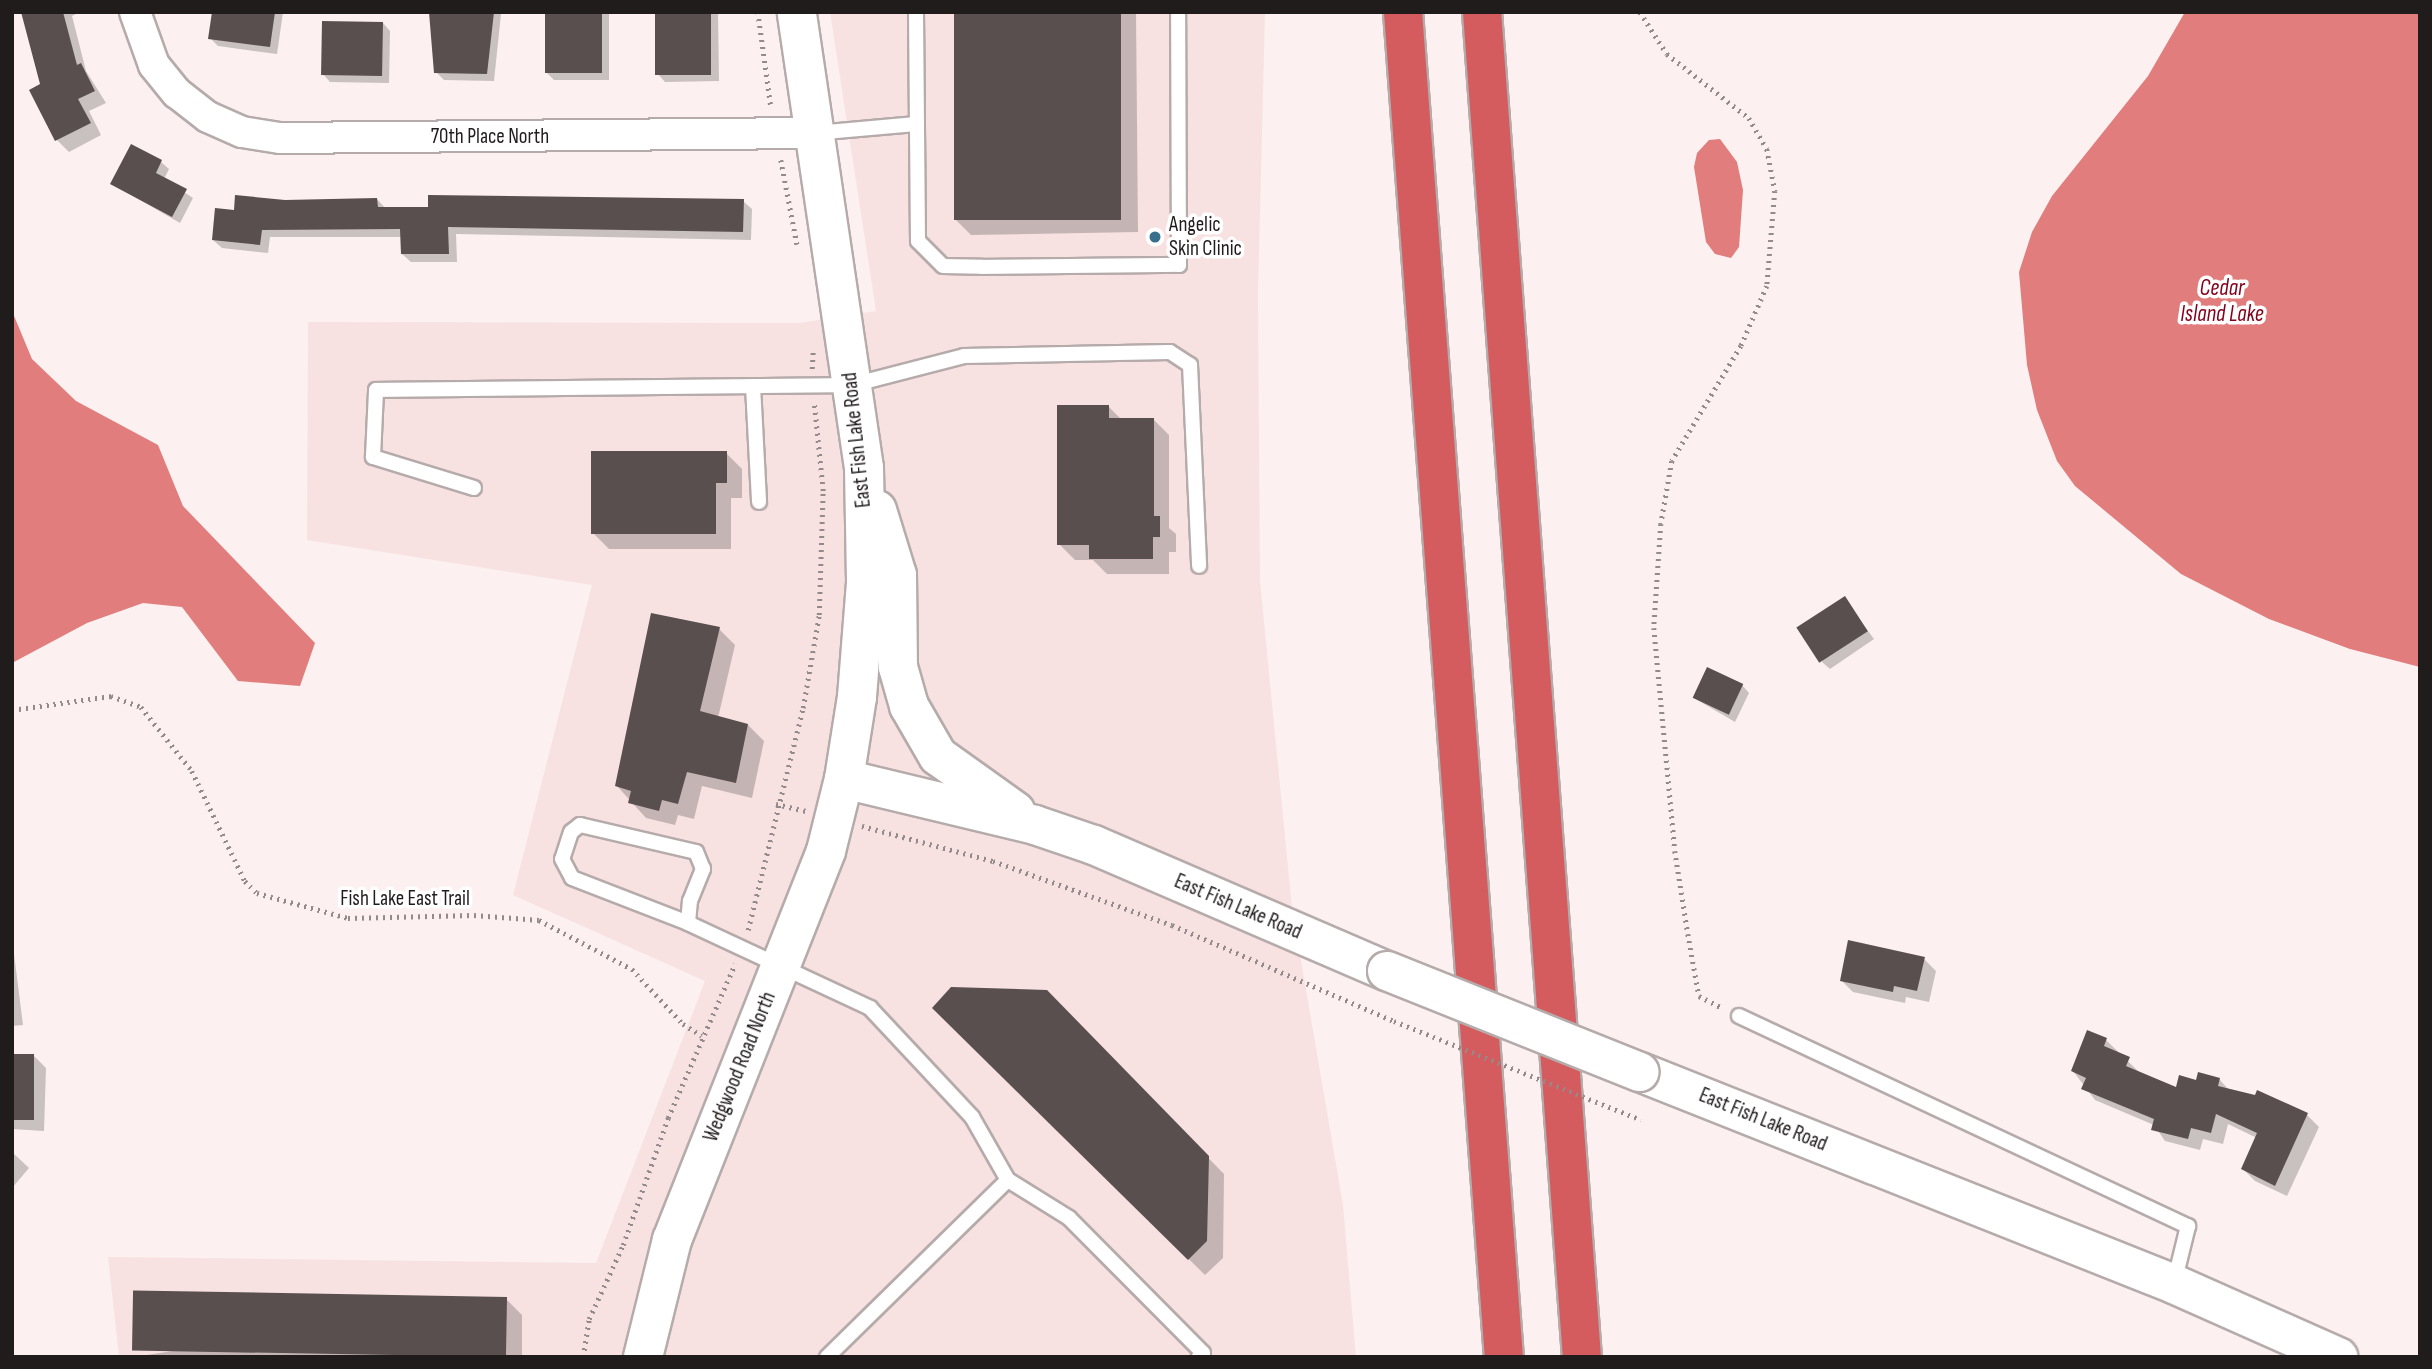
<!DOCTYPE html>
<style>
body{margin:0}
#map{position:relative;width:2432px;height:1369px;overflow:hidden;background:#fcf0f0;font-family:"Sofia Sans Condensed",sans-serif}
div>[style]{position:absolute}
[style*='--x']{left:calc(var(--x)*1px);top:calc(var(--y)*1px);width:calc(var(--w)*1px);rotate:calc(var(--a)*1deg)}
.built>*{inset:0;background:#f7e2e1}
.water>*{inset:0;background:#e17d7c}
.shadow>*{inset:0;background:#0003}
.building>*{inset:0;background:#584f4e;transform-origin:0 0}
.path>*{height:4.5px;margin-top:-2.25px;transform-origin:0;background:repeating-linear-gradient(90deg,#938b8b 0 2px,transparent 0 7px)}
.roads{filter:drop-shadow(2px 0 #b6abab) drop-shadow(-2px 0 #b6abab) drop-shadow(0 2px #b6abab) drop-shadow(0 -2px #b6abab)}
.lane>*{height:14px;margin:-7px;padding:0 7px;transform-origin:7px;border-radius:7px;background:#fff}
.street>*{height:30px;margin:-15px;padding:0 15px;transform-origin:15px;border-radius:15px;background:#fff}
.secondary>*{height:38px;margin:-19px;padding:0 19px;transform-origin:19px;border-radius:19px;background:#fff}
.highway>*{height:38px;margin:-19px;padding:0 19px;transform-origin:19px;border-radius:19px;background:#d45b5e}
.path-bridge>*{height:4.5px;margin-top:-2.25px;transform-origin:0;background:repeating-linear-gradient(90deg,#938b8b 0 2px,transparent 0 7px)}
.bridges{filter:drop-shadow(2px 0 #b6abab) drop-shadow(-2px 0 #b6abab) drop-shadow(0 2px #b6abab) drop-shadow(0 -2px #b6abab)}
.secondary-bridge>*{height:38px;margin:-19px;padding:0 19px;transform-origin:19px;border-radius:19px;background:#fff}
.dots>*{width:19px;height:19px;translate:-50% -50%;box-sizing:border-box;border:4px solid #fff;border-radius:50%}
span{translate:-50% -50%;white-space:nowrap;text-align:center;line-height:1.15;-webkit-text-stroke:7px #fff;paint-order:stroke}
.street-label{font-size:21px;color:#201c1c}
.poi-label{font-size:21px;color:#201c1c}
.left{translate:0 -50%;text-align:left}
.water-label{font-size:23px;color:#82011b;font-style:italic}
.frame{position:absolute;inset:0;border:14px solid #201c1c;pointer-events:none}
</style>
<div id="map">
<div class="built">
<i style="clip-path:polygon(830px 12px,1265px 12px,1258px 295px,1260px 581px,1292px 908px,1343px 1205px,1356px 1357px,119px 1357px,108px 1257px,596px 1263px,705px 981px,513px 895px,592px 585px,307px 540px,308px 322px,800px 323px,876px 311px)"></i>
</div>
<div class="water">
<i style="clip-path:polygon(2185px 12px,2420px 12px,2420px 667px,2350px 649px,2269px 619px,2181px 574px,2075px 486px,2057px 461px,2037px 410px,2027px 365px,2019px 272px,2032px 232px,2052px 196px,2148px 76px)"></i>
<i style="clip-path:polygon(1720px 139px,1737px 162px,1743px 190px,1739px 247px,1731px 258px,1715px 254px,1706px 242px,1694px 167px,1697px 153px,1709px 140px)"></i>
<i style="clip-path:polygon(12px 311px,32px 359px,76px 401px,158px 445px,183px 506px,315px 643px,300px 686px,238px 681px,182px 607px,143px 603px,87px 623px,12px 663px)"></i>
</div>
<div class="shadow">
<i style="clip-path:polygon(22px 12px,80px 12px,72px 16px,86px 71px,106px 103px,89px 111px,101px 135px,69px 152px,57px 140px)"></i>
<i style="clip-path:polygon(214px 12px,283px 12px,277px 54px,218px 46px,210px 38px)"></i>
<i style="clip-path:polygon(430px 12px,501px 14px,494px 81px,444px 80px,436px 72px)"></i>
<i style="clip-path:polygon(547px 12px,609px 12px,609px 80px,554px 80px,546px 72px)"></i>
<i style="clip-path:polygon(657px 12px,718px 12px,719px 81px,665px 82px,658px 74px)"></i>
<i style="clip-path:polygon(956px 12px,1136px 12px,1138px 232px,971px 235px,955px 219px)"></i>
<i style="clip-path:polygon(383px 23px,390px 31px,389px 83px,330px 82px,323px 74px)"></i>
<i style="clip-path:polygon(131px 146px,161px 162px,169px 169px,164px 179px,193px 198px,180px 223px,112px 184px)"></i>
<i style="clip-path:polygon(377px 199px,385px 208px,743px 201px,752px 209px,751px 240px,456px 234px,457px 262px,411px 262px,402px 254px,402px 237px,270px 237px,268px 253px,222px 248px,213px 240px,235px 212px,285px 202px)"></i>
<i style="clip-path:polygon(1109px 407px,1121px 419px,1153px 419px,1169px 435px,1169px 528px,1176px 534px,1176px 552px,1169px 552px,1169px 574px,1107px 574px,1093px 560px,1075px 560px,1059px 544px)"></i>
<i style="clip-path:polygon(726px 453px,742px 469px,742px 498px,731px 498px,731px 549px,609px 549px,593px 533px)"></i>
<i style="clip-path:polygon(1844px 599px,1874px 639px,1830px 669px,1822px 662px)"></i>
<i style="clip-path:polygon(719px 629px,735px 645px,718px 718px,748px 725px,764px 741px,752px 798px,702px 786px,694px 819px,678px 815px,675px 825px,646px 818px,617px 786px)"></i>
<i style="clip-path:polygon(1742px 685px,1749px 693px,1735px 722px,1694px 698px)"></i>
<i style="clip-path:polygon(12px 938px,23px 1025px,12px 1026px)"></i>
<i style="clip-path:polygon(1924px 959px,1936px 971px,1929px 1002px,1906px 997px,1905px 1003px,1853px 992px,1841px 980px)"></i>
<i style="clip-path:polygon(1046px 992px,1224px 1174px,1223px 1258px,1205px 1275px,934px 1008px)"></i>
<i style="clip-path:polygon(2106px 1040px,2140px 1073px,2177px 1089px,2219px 1079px,2230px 1091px,2256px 1097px,2258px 1092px,2307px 1115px,2319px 1127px,2287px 1196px,2255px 1181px,2243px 1169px,2257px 1138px,2228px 1124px,2223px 1144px,2203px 1139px,2200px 1150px,2165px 1141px,2154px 1125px,2095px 1100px,2073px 1071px)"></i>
<i style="clip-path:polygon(12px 1055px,34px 1056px,46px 1068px,44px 1131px,12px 1129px)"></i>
<i style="clip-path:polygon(12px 1152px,29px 1168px,12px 1188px)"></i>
<i style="clip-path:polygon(506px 1299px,522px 1315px,522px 1357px,134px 1357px)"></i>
</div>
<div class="building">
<i style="clip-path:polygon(21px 12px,63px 12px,77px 65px,81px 63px,95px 91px,78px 99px,91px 123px,55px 141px,29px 90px,40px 84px)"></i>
<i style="clip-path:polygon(212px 12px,275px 12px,270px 47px,208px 39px)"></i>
<i style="clip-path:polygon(429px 12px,494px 12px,487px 74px,434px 73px)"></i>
<i style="left:545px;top:12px;width:57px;height:61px"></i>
<i style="left:655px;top:12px;width:56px;height:63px"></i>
<i style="left:954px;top:12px;width:167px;height:208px"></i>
<i style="left:322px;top:21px;width:61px;height:54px;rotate:1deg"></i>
<i style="clip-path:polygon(131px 144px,162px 160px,156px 173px,187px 189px,172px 217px,110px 184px)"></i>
<i style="clip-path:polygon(235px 195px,285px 200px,377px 198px,378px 207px,428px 207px,428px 195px,744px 199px,743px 232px,448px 227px,449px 254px,401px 254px,400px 229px,262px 230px,260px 245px,212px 240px,215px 208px,234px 210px)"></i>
<i style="clip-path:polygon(1057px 405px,1109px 405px,1109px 418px,1154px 418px,1154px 516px,1160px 516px,1160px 537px,1153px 537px,1153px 559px,1089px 559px,1089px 545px,1057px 545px)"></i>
<i style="clip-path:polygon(591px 451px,727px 451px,727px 483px,716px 483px,716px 534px,591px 534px)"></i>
<i style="left:1845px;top:596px;width:42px;height:58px;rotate:57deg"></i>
<i style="clip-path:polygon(651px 613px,720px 627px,700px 711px,748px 724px,736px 783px,687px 772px,678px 804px,662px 800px,659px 811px,628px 803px,631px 791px,615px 786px)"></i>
<i style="left:1707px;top:667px;width:40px;height:34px;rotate:25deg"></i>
<i style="clip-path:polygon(1848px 940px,1925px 957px,1917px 991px,1894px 986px,1893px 992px,1840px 981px)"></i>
<i style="clip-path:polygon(951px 987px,1047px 990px,1209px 1156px,1207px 1241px,1188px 1260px,932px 1008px)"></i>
<i style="clip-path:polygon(2087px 1030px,2107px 1038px,2104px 1046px,2130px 1057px,2126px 1066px,2176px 1087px,2179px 1075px,2196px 1080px,2198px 1072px,2220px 1078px,2218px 1086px,2255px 1095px,2257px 1090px,2308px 1113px,2275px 1186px,2241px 1169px,2257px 1133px,2216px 1114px,2211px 1133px,2191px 1128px,2188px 1139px,2151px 1130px,2154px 1119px,2081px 1089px,2086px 1078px,2071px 1071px)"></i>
<i style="left:12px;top:1054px;width:22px;height:66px"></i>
<i style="left:507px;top:1297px;width:60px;height:374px;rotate:91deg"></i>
</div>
<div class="path">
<i style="--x:758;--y:12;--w:96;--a:82.2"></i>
<i style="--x:1640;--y:12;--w:50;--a:57.3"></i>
<i style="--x:1667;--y:54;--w:104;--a:38"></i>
<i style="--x:1749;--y:118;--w:36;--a:60"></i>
<i style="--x:1767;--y:149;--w:43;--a:79.2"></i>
<i style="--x:1775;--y:191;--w:95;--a:94.8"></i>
<i style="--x:1767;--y:286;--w:65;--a:113.4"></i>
<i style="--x:1741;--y:346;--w:134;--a:121"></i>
<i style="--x:1672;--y:461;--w:64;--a:99.9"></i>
<i style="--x:1661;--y:524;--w:104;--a:93.9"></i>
<i style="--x:1654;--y:628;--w:224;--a:84.6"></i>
<i style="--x:1675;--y:851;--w:84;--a:81.1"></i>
<i style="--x:1688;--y:934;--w:63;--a:79.9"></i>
<i style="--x:1699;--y:996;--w:27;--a:27"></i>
<i style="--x:781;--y:160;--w:86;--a:79.2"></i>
<i style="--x:812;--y:369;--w:20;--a:-87"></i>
<i style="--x:12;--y:710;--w:100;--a:-8"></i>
<i style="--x:111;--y:696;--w:32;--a:20"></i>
<i style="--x:141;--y:707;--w:82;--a:51.4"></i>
<i style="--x:192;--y:771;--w:122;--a:64.3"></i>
<i style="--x:245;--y:881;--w:17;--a:45"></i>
<i style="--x:257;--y:893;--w:94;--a:15.4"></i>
<i style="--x:348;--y:918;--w:126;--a:-1.4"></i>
<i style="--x:474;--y:915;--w:65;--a:4.4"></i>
<i style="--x:539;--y:920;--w:105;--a:27.8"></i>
<i style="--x:632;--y:969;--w:75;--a:47.2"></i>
<i style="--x:683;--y:1024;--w:22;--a:32"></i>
<i style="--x:776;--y:804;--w:31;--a:13"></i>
<i style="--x:862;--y:826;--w:136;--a:15"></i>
<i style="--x:993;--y:861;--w:190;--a:19.7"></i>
<i style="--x:1172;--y:925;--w:242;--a:23.4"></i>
<i style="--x:748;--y:930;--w:229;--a:-76.1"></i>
<i style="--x:803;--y:708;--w:94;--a:-80.2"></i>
<i style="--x:819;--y:615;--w:124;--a:-88.2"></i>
<i style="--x:823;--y:491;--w:89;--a:-95.8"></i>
<i style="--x:583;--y:1357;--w:38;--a:-81"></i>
<i style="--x:589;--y:1319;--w:81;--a:-65.3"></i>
<i style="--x:623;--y:1245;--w:135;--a:-70.5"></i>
<i style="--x:668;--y:1118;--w:168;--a:-66.5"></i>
</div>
<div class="roads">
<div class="lane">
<i style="--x:916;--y:12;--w:229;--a:89.5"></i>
<i style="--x:918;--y:241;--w:35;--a:45"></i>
<i style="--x:943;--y:266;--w:39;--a:1"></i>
<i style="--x:982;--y:267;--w:197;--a:-0.6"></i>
<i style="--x:1179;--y:265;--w:253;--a:-90.2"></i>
<i style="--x:815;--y:133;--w:100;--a:-5.1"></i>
<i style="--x:753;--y:386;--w:116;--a:87"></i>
<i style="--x:474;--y:488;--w:106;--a:-162.9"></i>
<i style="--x:373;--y:457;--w:67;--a:-87.4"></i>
<i style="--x:376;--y:390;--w:476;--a:-0.6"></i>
<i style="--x:852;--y:385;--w:116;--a:-14.5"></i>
<i style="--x:964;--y:356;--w:206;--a:-1.1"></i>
<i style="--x:1170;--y:352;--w:24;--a:33"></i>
<i style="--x:1190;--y:365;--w:201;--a:87.4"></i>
<i style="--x:688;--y:923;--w:22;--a:-85"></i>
<i style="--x:690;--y:901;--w:35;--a:-68"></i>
<i style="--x:703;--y:869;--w:18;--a:-112"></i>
<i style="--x:696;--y:852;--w:119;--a:-166.9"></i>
<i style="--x:580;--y:825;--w:11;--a:142"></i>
<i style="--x:571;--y:832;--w:28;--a:108"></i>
<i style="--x:562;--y:859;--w:21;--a:62"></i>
<i style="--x:572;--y:878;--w:124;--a:21.2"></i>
<i style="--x:688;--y:923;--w:201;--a:25"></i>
<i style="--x:870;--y:1008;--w:149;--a:46.9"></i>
<i style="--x:972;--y:1117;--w:73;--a:60.3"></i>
<i style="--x:1008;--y:1180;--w:72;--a:31.9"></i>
<i style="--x:1069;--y:1218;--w:190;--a:45.2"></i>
<i style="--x:1203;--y:1353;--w:6;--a:135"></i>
<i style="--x:1739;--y:1016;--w:496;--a:25.1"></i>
<i style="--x:2188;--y:1226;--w:59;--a:103.8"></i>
<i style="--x:827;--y:1357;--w:253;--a:-44.4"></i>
</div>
<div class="street">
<i style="--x:135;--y:12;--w:56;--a:70.3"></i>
<i style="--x:154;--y:65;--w:36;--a:51"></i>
<i style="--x:177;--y:93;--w:39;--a:38"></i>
<i style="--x:208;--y:117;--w:37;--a:24"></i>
<i style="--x:242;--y:132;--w:38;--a:9"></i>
<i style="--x:280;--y:138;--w:534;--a:-0.54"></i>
</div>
<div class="secondary">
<i style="--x:877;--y:510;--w:68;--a:72.9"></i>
<i style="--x:897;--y:575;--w:92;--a:89.4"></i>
<i style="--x:898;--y:667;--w:41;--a:74.2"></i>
<i style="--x:909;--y:706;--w:58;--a:59.9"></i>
<i style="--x:938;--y:756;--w:95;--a:35.5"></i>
<i style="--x:844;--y:779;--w:196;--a:13.5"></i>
<i style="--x:1035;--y:825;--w:62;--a:18.7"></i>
<i style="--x:1094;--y:845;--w:319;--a:23.3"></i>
<i style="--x:1640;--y:1072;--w:575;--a:21.65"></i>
<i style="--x:2174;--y:1284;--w:180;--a:24"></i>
<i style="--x:643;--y:1357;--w:121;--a:-76.1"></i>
<i style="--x:672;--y:1240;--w:418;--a:-68.4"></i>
<i style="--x:826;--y:851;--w:74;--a:-76"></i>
<i style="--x:844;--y:779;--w:83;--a:-81"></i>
<i style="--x:857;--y:697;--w:115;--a:-85.5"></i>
<i style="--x:866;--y:582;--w:114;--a:-91"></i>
<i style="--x:864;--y:468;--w:461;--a:-98.4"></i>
</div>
<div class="highway">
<i style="--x:1403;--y:12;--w:1349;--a:85.71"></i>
<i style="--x:1482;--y:12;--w:1349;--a:85.75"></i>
</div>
</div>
<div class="path-bridge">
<i style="--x:1394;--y:1021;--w:266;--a:21.8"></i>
</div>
<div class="bridges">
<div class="secondary-bridge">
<i style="--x:1387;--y:971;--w:272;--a:21.8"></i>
</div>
</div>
<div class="dots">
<i style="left:1155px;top:237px;background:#376e89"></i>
</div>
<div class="street-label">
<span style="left:490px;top:137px">70th Place North</span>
<span style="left:857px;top:440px;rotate:-96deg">East Fish Lake Road</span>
<span style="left:405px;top:899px">Fish Lake East Trail</span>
<span style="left:1238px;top:907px;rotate:23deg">East Fish Lake Road</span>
<span style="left:740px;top:1067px;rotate:-68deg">Wedgwood Road North</span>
<span style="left:1763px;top:1120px;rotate:22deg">East Fish Lake Road</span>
</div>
<div class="poi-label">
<span class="left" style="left:1169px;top:237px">Angelic<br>Skin Clinic</span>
</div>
<div class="water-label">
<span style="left:2222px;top:301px">Cedar<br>Island Lake</span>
</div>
<div class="frame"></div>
</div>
